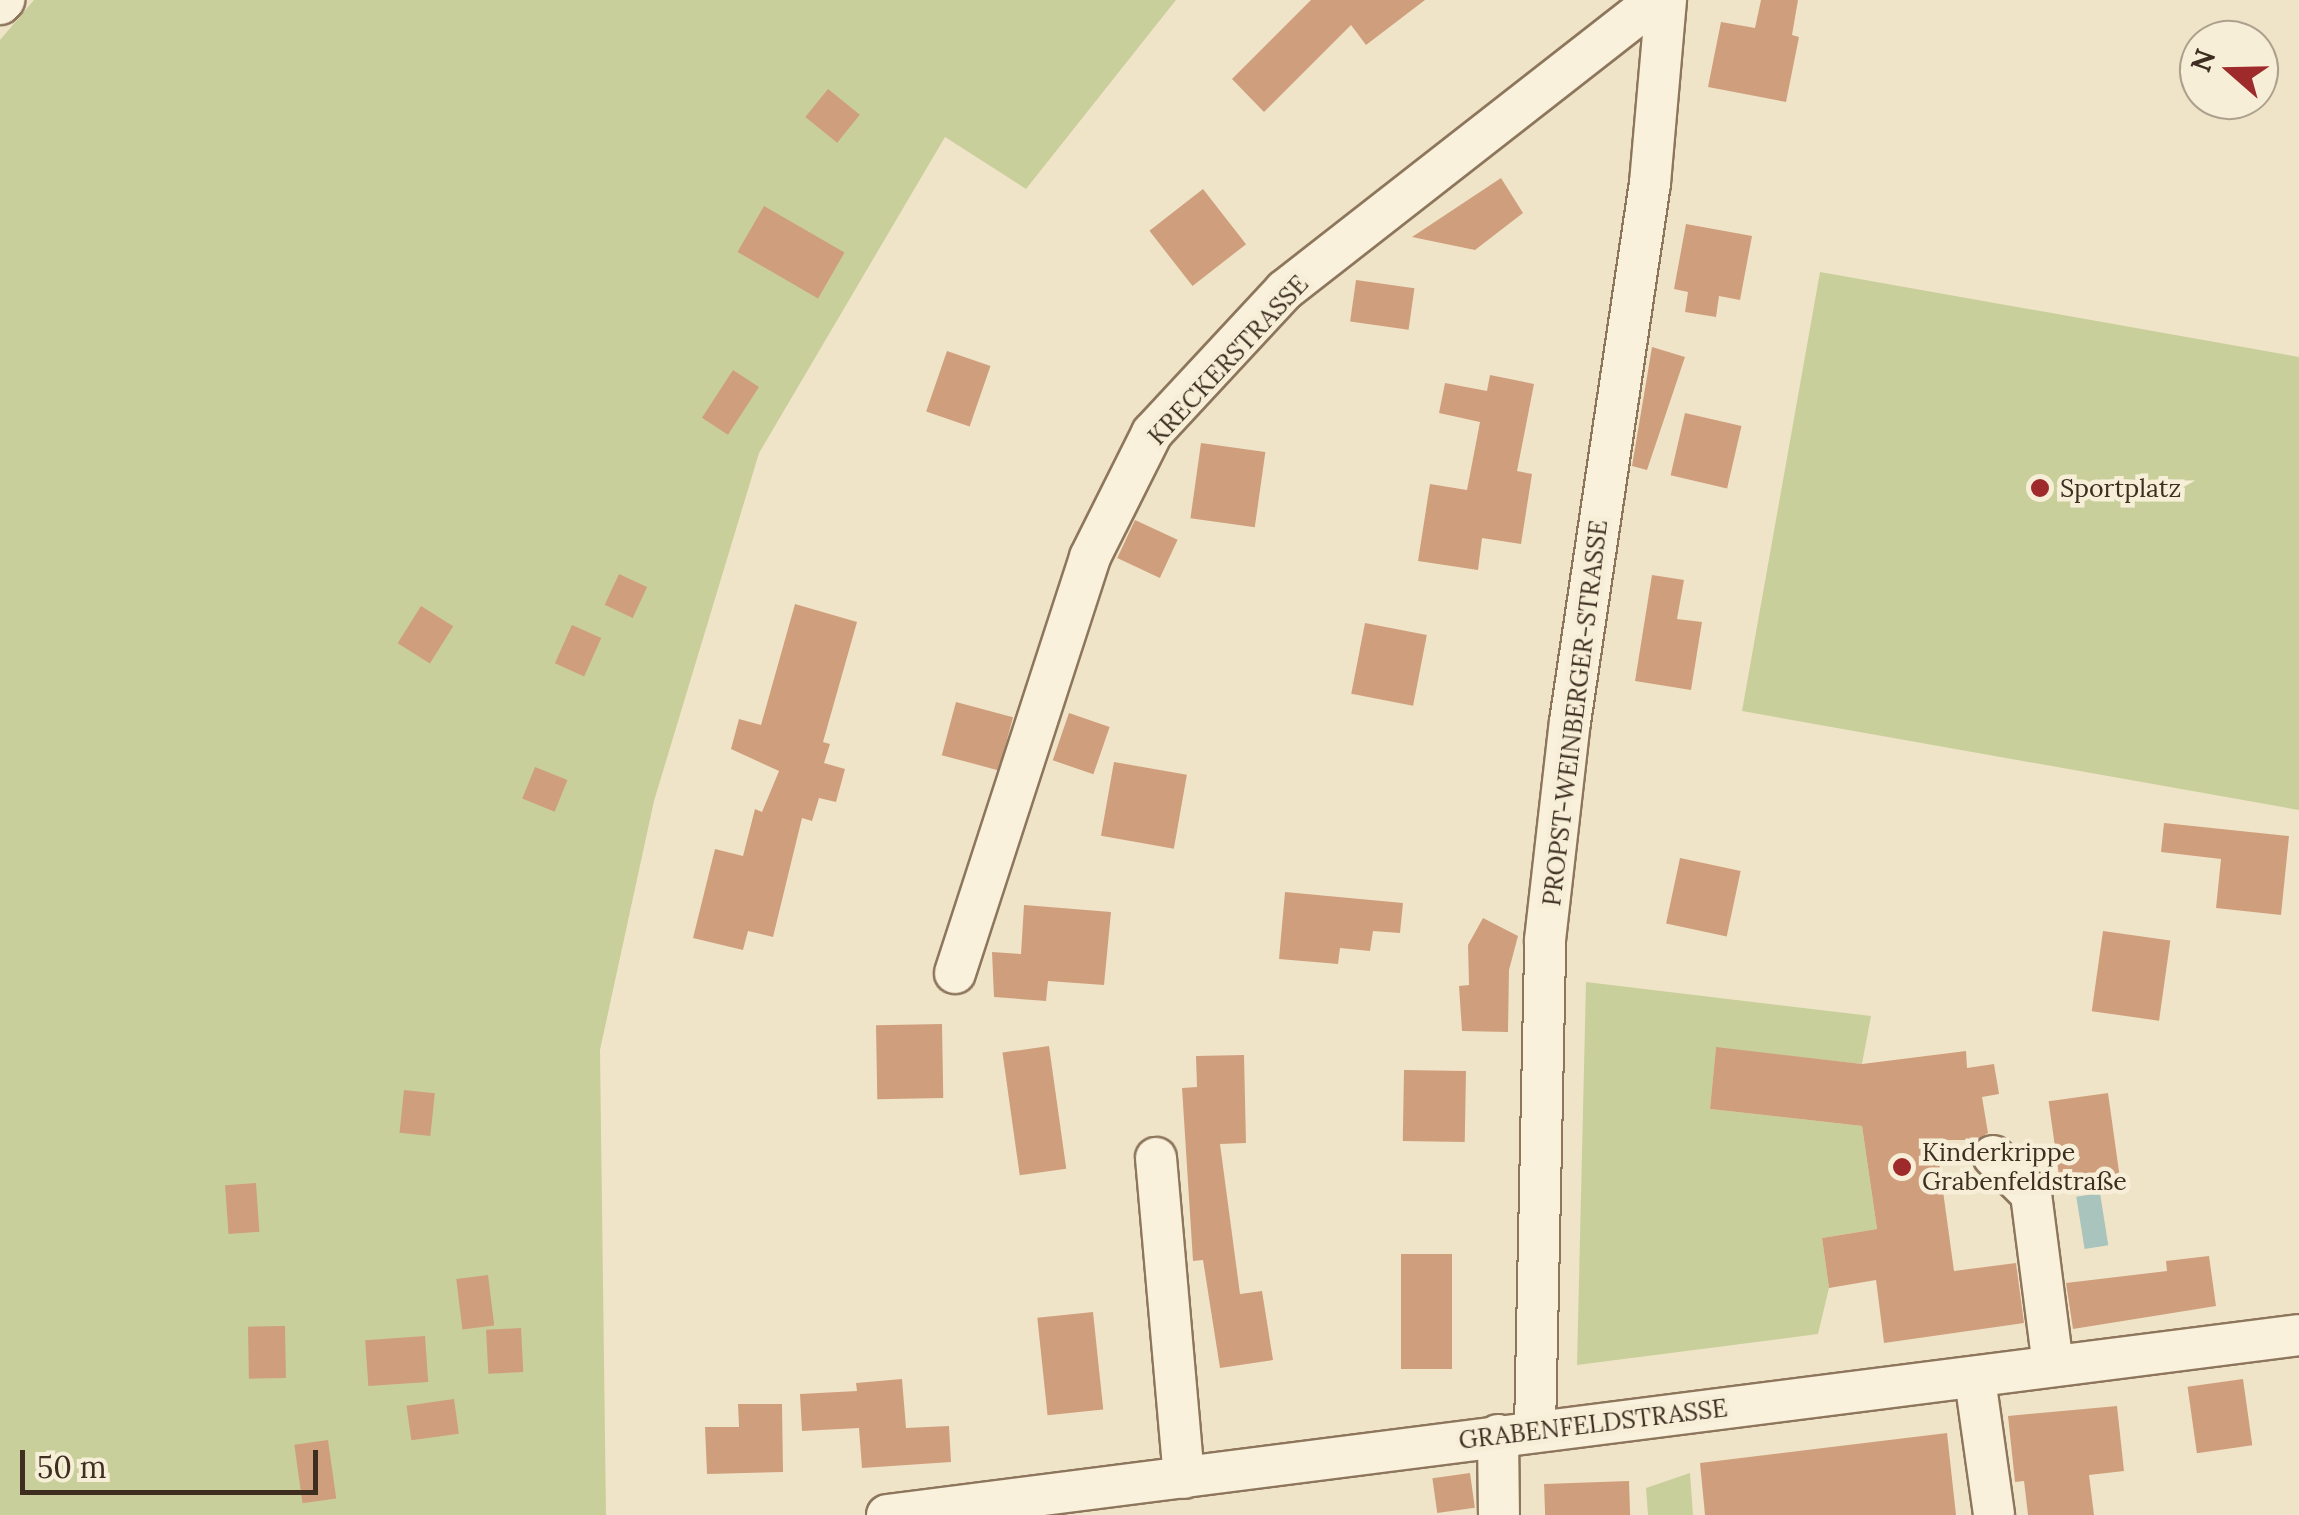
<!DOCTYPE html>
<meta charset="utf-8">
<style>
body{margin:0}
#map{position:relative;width:2299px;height:1515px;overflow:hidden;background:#f0e4c8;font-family:Lora,serif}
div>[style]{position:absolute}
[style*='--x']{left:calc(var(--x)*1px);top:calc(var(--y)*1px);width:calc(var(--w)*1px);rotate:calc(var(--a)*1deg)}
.green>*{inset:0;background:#c9cf9b}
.water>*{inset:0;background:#a9c4bc;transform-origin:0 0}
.building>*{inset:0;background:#cf9f7d;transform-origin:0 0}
.roads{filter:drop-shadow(2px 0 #8d765c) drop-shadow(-2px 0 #8d765c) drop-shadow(0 2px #8d765c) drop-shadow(0 -2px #8d765c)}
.minor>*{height:40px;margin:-20px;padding:0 20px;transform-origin:20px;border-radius:20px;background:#faf1dc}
.dots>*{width:28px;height:28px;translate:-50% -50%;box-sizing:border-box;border:5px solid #f7eed8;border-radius:50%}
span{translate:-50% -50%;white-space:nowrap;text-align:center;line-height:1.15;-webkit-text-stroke:9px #f7eed8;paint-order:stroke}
.street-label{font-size:25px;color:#3d2e20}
.poi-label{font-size:25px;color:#3d2e20}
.left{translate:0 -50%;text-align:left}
.north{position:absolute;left:2179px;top:20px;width:100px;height:100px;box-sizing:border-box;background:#f7eed8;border:2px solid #ada18e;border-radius:50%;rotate:290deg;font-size:28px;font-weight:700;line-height:40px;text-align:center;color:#3d2e20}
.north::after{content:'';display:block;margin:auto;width:35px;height:45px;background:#9e2a2b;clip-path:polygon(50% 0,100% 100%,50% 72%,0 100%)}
.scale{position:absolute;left:20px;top:1450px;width:298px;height:45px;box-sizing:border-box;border:5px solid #3d2e20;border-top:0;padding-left:12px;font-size:30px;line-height:35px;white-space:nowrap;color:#3d2e20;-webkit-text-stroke:8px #f7eed8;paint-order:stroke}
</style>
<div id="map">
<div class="green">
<i style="clip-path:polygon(34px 0,1176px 0,1026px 189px,945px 137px,759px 453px,654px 801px,600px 1050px,606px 1515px,0 1515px,0 40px)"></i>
<i style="clip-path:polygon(1820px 272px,2299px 357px,2299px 810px,1742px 711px)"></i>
<i style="clip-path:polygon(1586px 982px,1871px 1016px,1862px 1064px,1716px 1048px,1710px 1109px,1862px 1126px,1877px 1229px,1822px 1238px,1829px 1288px,1818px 1334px,1577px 1365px)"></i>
<i style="clip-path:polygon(1690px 1473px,1693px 1515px,1648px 1515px,1646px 1488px)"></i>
</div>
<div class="water">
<i style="left:2100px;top:1193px;width:53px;height:24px;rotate:81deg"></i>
</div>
<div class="building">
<i style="clip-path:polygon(1311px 0,1425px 0,1366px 45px,1351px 25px,1264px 112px,1232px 79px)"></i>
<i style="clip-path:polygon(1761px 0,1798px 0,1792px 35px,1799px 37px,1786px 102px,1708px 87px,1721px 22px,1755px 28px)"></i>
<i style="left:828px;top:89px;width:41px;height:36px;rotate:39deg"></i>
<i style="clip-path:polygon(1501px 178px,1523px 213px,1475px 250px,1412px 237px)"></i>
<i style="left:1203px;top:189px;width:70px;height:68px;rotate:52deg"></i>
<i style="left:764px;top:206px;width:93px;height:53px;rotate:30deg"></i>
<i style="clip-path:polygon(1686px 224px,1752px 236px,1740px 300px,1719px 296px,1716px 317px,1685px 312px,1688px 292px,1674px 289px)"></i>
<i style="left:1356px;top:280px;width:59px;height:42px;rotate:8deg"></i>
<i style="clip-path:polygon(1652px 347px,1685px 357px,1647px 470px,1632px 466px)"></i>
<i style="left:947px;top:351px;width:46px;height:64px;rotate:19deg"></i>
<i style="left:733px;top:370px;width:31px;height:57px;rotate:33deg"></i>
<i style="clip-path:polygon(1490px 375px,1534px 384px,1517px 471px,1532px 474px,1521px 544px,1482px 538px,1478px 570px,1418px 561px,1430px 484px,1467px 490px,1480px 422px,1439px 413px,1445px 383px,1487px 391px)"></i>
<i style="left:1685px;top:413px;width:58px;height:64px;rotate:13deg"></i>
<i style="left:1201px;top:443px;width:65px;height:76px;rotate:8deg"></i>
<i style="left:1135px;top:520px;width:47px;height:42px;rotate:25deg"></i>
<i style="left:619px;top:574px;width:31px;height:34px;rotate:25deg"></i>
<i style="clip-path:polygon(1652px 575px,1684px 580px,1677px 619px,1702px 622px,1691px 690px,1635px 681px)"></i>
<i style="clip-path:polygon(795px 604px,857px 622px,823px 742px,830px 744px,824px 763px,845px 769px,836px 802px,819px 798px,812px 821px,802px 818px,773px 937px,748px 931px,743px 950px,693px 938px,715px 849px,743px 856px,755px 809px,762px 812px,779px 771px,731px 749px,739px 719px,761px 725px)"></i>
<i style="left:421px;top:606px;width:38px;height:44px;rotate:32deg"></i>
<i style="left:1365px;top:623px;width:63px;height:72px;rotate:11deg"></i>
<i style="left:572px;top:625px;width:32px;height:42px;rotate:24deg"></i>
<i style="left:956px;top:702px;width:59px;height:55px;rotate:15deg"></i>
<i style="left:1069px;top:713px;width:43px;height:50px;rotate:19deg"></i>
<i style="left:1114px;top:762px;width:74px;height:75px;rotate:10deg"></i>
<i style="left:535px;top:767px;width:35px;height:34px;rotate:22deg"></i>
<i style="clip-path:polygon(2164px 823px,2289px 836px,2281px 915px,2216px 908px,2221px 859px,2161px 852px)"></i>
<i style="left:1680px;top:858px;width:62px;height:67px;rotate:12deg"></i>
<i style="clip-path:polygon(1285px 892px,1403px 903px,1400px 933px,1373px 931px,1370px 951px,1340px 948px,1338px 964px,1279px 959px)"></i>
<i style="clip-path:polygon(1024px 905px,1111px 912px,1104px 985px,1048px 981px,1046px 1001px,994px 997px,992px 952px,1021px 954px)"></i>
<i style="clip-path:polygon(1483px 918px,1518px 936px,1509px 970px,1508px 1032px,1462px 1031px,1459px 986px,1469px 985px,1468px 945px)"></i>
<i style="left:2103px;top:931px;width:68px;height:81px;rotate:8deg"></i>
<i style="left:942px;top:1024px;width:74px;height:66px;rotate:89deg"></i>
<i style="left:1049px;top:1046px;width:124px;height:47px;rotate:82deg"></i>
<i style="clip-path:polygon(1716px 1047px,1862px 1064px,1966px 1051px,1967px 1068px,1994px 1064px,1999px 1094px,1982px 1097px,1988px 1133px,1976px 1140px,1936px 1140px,1954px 1271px,2016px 1263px,2024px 1323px,1884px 1343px,1876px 1280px,1829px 1288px,1822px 1238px,1877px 1229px,1862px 1126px,1710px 1109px)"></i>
<i style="clip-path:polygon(1244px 1055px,1246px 1143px,1220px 1144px,1240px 1294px,1262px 1291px,1273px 1360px,1220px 1368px,1203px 1260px,1193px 1261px,1182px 1088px,1197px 1087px,1196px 1056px)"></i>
<i style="left:1404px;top:1070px;width:62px;height:71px;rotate:1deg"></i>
<i style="left:404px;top:1090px;width:31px;height:43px;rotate:6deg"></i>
<i style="left:2108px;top:1093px;width:89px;height:60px;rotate:82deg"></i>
<i style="left:256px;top:1183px;width:49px;height:31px;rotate:86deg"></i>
<i style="left:1401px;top:1254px;width:51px;height:115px"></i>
<i style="clip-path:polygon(2209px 1256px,2216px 1306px,2073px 1329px,2066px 1283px,2167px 1271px,2166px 1261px)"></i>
<i style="left:488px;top:1275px;width:51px;height:32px;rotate:83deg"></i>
<i style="left:1093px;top:1312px;width:98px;height:56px;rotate:84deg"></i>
<i style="left:285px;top:1326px;width:52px;height:37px;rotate:89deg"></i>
<i style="left:521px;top:1328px;width:44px;height:35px;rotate:87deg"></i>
<i style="left:425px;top:1336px;width:46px;height:60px;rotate:86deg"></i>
<i style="clip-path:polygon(902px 1379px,906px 1428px,949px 1426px,951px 1462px,862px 1468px,859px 1428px,802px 1431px,800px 1394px,857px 1391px,856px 1383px)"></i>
<i style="left:2243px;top:1379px;width:67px;height:56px;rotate:82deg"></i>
<i style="left:454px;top:1399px;width:35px;height:48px;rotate:82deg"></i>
<i style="clip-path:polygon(738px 1404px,782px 1404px,783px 1472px,707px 1474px,705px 1427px,739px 1427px)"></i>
<i style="clip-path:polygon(2117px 1406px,2124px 1471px,2089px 1475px,2094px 1515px,2028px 1515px,2024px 1481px,2015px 1482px,2008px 1416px)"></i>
<i style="clip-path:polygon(1947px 1433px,1956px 1515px,1705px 1515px,1700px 1463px)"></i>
<i style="left:328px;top:1440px;width:59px;height:34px;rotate:82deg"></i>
<i style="left:1470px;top:1473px;width:35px;height:38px;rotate:82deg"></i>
<i style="left:1629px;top:1481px;width:34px;height:85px;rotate:88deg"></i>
</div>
<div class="roads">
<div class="minor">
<i style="--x:0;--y:4;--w:6;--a:-45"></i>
<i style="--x:955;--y:973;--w:437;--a:-72"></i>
<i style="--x:1090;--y:557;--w:139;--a:-63.4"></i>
<i style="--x:1152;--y:433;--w:195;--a:-47.1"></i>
<i style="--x:1285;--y:290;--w:471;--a:-38"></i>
<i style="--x:1993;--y:1156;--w:54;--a:45"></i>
<i style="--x:2031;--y:1194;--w:172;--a:82.7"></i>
<i style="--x:1156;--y:1158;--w:321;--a:85"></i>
<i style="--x:1975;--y:1379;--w:137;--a:82"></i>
<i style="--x:1535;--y:1430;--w:490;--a:-88.8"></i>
<i style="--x:1545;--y:940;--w:219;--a:-83.5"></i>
<i style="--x:1570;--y:722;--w:545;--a:-81.56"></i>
<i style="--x:1650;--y:183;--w:184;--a:-85"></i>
<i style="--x:1498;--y:1435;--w:80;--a:89.3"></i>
<i style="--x:887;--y:1515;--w:1423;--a:-7.26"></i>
</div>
</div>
<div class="dots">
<i style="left:2040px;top:488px;background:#9e2a2b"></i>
<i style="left:1902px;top:1167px;background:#9e2a2b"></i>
</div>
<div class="street-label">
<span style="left:1228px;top:360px;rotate:-47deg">KRECKERSTRASSE</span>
<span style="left:1575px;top:713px;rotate:-83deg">PROPST-WEINBERGER-STRASSE</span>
<span style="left:1593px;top:1424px;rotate:-7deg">GRABENFELDSTRASSE</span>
</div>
<div class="poi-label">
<span class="left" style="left:2060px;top:488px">Sportplatz</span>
<span class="left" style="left:1922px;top:1167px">Kinderkrippe<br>Grabenfeldstraße</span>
</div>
<div class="north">N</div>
<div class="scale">50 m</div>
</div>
